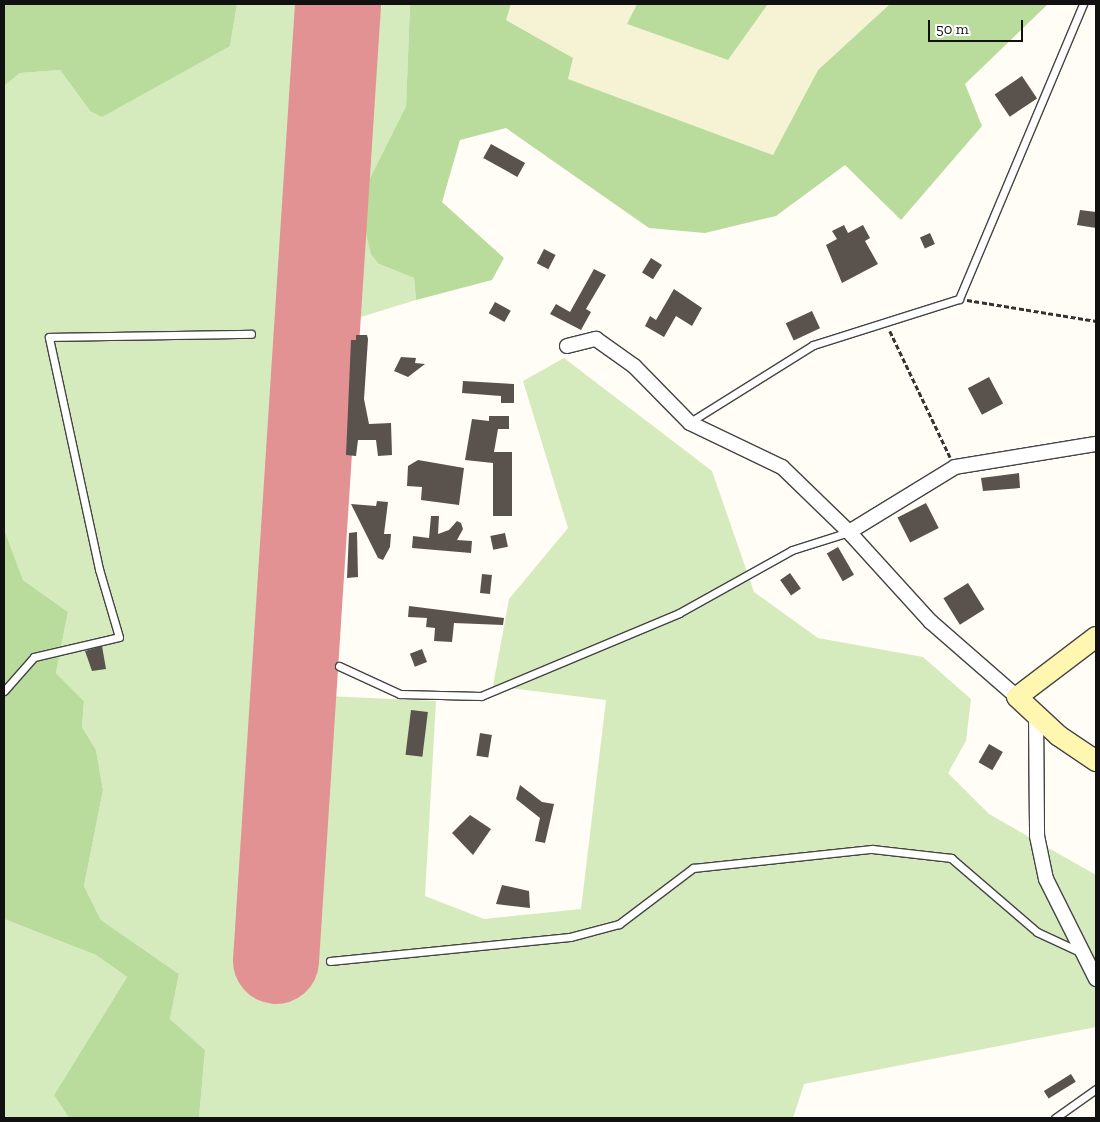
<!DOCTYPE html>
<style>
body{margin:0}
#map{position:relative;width:1100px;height:1122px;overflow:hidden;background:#fffdf5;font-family:"Zilla Slab",serif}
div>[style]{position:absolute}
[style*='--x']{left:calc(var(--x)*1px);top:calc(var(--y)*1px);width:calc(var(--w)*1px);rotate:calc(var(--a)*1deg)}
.farmland>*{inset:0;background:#f6f3d4}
.green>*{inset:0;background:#d5ebbd}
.forest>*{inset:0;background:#b9dc9c}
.runway>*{height:86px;margin:-43px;padding:0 43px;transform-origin:43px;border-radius:43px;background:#e29292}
.building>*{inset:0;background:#5a524d;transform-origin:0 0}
.path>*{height:2.5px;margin-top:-1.25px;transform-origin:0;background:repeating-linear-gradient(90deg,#333 0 5px,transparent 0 7.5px)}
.roads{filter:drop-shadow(1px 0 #444) drop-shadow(-1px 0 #444) drop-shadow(0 1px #444) drop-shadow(0 -1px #444)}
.lane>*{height:7px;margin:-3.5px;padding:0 3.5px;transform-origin:3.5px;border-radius:3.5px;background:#fff}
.street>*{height:14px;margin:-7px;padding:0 7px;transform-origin:7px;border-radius:7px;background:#fff}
.secondary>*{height:20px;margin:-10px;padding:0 10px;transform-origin:10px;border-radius:10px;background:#fff6b0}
span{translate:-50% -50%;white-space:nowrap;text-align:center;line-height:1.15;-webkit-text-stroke:5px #fff;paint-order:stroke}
.frame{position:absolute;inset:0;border:5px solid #111;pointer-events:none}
.scale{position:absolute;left:928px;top:20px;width:95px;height:22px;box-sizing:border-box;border:2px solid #111;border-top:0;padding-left:6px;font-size:15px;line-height:18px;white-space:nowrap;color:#111;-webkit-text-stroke:4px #fff;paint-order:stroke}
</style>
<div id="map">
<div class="farmland">
<i style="clip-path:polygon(511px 4px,637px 4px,627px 24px,728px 60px,768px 4px,890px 4px,818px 70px,773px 155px,567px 79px,506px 20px)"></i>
</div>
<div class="green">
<i style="clip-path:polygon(237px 4px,410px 4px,406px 106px,364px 190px,379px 264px,414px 278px,416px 300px,351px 320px,326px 696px,436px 701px,425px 896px,484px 919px,581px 909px,606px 700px,493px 686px,509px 599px,568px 528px,523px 381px,564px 358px,712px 471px,754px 592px,818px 638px,923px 657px,971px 699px,966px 741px,948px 773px,989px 814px,1096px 875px,1096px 1027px,804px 1084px,793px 1118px,199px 1118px,205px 1050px,170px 1019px,179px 974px,101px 920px,84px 886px,103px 790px,96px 750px,82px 727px,84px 701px,56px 673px,68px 612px,23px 580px,4px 529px,4px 86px,20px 73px,60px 70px,90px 111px,230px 46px)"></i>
<i style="clip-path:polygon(4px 919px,96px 955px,127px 977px,54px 1095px,69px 1118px,4px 1118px)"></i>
</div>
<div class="forest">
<i style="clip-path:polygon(4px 4px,237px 4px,230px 46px,102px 117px,90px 111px,60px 70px,20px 73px,4px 86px)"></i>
<i style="clip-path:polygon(410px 4px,511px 4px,506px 20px,573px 58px,568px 79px,773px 155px,818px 70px,890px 4px,1048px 4px,965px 84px,982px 126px,901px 220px,845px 165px,776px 216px,705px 233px,649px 228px,506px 128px,460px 140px,442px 202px,504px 258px,492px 280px,416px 300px,414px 278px,379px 264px,371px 254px,362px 216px,364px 190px,406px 106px)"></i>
<i style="clip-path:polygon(637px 4px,768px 4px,728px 60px,627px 24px)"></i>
<i style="clip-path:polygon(4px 529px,23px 580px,68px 612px,56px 673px,84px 701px,82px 727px,96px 750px,103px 790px,84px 886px,101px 920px,179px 974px,170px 1019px,205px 1050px,199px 1118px,69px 1118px,54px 1095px,127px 977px,96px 955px,4px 919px)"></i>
</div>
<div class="runway">
<i style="--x:276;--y:961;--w:959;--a:-86.29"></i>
</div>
<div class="building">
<i style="left:1022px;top:76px;width:27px;height:33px;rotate:56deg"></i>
<i style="left:491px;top:144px;width:39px;height:16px;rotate:29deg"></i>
<i style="clip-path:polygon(1080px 210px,1096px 212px,1096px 228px,1077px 225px)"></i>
<i style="clip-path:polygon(844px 225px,848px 233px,863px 225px,870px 238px,865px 241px,878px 264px,842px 283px,826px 245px,837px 239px,832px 231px)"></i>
<i style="left:930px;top:233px;width:12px;height:11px;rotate:66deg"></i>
<i style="left:544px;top:249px;width:13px;height:16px;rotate:27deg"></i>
<i style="left:651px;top:258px;width:13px;height:17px;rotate:32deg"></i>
<i style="clip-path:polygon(594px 269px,606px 275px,586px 309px,591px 312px,581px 330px,550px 314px,556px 304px,570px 312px)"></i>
<i style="clip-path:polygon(674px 289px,702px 308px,692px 326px,676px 316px,664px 337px,645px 326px,650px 316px,656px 320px)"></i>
<i style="left:495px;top:302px;width:18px;height:13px;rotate:29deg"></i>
<i style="left:812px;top:311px;width:19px;height:29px;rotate:65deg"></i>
<i style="clip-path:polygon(356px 335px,367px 335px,368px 339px,364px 399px,369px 424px,391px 423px,392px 455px,378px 456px,376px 440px,358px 440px,356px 456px,346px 455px,351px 340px,356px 340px)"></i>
<i style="clip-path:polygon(401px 357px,416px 358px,415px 363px,425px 364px,408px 377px,394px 371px)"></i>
<i style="left:989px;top:377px;width:30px;height:24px;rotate:62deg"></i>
<i style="clip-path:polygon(463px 381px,514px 384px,514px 403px,501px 403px,501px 396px,462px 393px)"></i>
<i style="clip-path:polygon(489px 416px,509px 416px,509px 429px,498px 429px,494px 452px,512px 452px,512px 516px,493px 516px,493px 463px,465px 460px,472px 419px,489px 421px)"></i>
<i style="clip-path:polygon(418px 460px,464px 468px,459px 505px,421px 500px,422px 487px,407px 486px,408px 466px)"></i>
<i style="clip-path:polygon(1019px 473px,1020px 488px,983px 491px,981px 478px)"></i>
<i style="clip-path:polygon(377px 501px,388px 502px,384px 534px,391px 534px,390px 547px,383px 560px,378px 558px,351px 504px,376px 506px)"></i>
<i style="left:926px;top:503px;width:28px;height:32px;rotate:63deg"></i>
<i style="clip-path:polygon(431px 516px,439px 516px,438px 534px,449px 530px,457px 521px,461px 523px,463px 529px,457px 540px,472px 541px,471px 553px,412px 548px,413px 536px,429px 538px)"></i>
<i style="clip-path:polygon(357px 532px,358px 577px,347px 578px,349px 533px)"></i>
<i style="left:505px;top:533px;width:14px;height:15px;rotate:78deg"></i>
<i style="left:838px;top:547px;width:32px;height:13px;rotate:60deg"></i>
<i style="left:790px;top:573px;width:19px;height:12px;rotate:55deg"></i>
<i style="left:482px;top:574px;width:10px;height:19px;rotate:6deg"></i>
<i style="left:968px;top:583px;width:31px;height:29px;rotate:58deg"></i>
<i style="clip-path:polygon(409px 606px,504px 618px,503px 625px,454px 623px,452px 642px,434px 641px,435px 628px,426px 627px,427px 618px,408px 617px)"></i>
<i style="clip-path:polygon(102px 646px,106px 669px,92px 671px,85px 651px)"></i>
<i style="left:422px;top:649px;width:14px;height:13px;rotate:69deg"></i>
<i style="left:411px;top:710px;width:17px;height:45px;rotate:7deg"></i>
<i style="left:480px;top:733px;width:12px;height:23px;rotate:9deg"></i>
<i style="left:989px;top:744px;width:16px;height:21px;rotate:30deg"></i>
<i style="clip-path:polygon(520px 785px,542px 802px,554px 804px,545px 843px,535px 841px,540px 818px,516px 799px)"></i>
<i style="clip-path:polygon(470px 815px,491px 829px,473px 855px,452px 833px)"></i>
<i style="clip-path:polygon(502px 885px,529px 891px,530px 908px,496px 904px)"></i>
<i style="left:1071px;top:1074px;width:9px;height:32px;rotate:58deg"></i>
</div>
<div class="path">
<i style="--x:967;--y:300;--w:131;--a:9.2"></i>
<i style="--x:890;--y:331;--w:140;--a:64.5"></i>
</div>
<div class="roads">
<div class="lane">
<i style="--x:690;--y:422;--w:145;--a:-32"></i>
<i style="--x:813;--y:345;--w:153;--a:-17.5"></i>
<i style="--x:959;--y:299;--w:320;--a:-67.2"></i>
<i style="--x:339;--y:666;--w:67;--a:24.7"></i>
<i style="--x:400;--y:694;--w:81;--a:1.4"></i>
<i style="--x:481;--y:696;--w:215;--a:-22.7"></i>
<i style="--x:679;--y:613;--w:129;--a:-29.1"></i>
<i style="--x:792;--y:550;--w:60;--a:-17.5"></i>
<i style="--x:4;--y:691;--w:45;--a:-48.6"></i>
<i style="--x:34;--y:657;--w:87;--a:-13.2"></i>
<i style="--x:119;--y:637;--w:71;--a:-106.4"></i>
<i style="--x:99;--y:569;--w:237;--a:-102.2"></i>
<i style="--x:49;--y:337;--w:202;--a:-0.9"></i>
<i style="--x:330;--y:961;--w:241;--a:-5.7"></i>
<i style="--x:570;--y:937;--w:51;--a:-14.9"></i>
<i style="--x:619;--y:924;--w:93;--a:-37.1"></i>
<i style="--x:693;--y:868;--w:180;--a:-6.1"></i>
<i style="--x:872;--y:849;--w:80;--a:6.5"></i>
<i style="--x:951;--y:858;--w:113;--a:40.7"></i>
<i style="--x:1037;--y:932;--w:47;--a:24.9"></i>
<i style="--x:1055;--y:1118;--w:50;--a:-35.3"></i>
</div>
<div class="street">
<i style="--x:567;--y:346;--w:30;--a:-14"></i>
<i style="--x:596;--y:339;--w:47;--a:35.4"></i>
<i style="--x:634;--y:366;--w:80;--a:45.5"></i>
<i style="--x:690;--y:423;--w:102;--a:25.6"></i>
<i style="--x:782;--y:467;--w:93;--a:44.1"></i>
<i style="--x:849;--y:532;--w:122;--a:47.7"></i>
<i style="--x:931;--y:622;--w:114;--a:41.1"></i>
<i style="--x:849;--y:532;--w:124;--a:-31.5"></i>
<i style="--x:955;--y:467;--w:143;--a:-9.3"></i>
<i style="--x:1036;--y:713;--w:123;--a:89.5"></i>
<i style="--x:1037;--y:836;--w:44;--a:78.2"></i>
<i style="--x:1046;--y:879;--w:112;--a:63.4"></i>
</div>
<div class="secondary">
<i style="--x:1096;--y:637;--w:99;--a:142.8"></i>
<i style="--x:1017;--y:697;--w:57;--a:42.9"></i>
<i style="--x:1059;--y:736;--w:45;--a:34"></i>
</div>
</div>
<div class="frame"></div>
<div class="scale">50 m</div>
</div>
